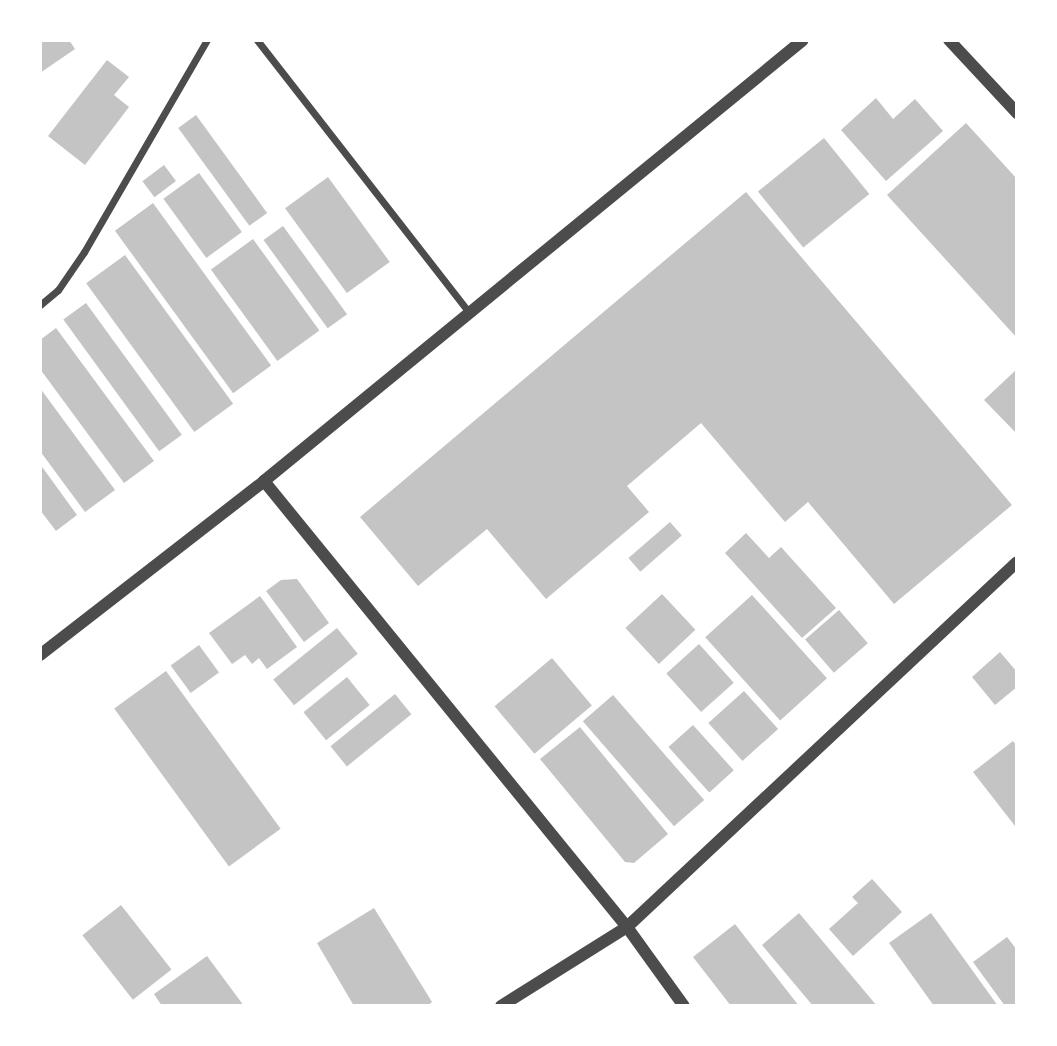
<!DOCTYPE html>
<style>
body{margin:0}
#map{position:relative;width:1057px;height:1046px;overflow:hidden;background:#fff;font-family:"Fira Sans Condensed",sans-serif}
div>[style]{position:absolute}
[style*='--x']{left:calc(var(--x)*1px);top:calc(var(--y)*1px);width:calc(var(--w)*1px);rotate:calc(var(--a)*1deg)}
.building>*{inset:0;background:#c4c4c4;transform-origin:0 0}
.minor>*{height:7px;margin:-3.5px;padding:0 3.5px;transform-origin:3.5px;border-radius:3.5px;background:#4c4c4c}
.tertiary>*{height:12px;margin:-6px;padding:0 6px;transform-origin:6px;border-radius:6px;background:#4c4c4c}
span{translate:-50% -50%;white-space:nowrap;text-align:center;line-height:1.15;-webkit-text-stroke:6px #fff;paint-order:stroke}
.frame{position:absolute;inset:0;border:42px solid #fff;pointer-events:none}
</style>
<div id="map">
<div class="building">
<i style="clip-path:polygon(40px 40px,69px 40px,75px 49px,40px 73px)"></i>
<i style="clip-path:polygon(107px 60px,129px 77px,114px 95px,129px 107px,85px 165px,48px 136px)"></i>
<i style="clip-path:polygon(876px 98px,893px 119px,915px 99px,943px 131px,886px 181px,841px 130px)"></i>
<i style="left:196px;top:115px;width:121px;height:22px;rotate:54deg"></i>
<i style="clip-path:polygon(966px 123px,1017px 179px,1017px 338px,887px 195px)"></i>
<i style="left:824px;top:138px;width:72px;height:85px;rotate:51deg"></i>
<i style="left:164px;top:165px;width:20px;height:27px;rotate:53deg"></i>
<i style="left:199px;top:173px;width:73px;height:44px;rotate:54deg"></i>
<i style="left:328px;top:177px;width:105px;height:53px;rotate:54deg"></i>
<i style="clip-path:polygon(746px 192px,1012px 505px,894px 604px,808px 502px,785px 522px,701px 423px,627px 486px,649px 512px,546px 599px,487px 529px,418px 586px,360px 517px)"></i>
<i style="left:153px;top:203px;width:201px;height:47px;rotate:54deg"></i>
<i style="left:283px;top:226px;width:109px;height:24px;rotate:54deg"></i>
<i style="left:253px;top:239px;width:113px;height:52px;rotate:54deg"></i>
<i style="left:125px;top:255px;width:184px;height:48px;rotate:54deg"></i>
<i style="left:86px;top:303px;width:163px;height:28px;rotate:54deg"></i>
<i style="clip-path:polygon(56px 328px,154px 461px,124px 483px,40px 369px,40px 340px)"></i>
<i style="clip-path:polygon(1017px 369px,1017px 434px,984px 400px)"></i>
<i style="clip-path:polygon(40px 388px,115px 490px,85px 512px,40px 451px)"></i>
<i style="clip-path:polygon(40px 464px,77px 515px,56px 531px,40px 510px)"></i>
<i style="left:670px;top:522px;width:18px;height:55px;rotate:49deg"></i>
<i style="clip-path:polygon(746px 533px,769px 558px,781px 547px,836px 608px,802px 638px,725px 553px)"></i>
<i style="clip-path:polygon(297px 579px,329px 623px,304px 642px,266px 591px,281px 580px)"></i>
<i style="left:662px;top:594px;width:49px;height:50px;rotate:47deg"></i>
<i style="left:752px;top:595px;width:112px;height:63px;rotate:48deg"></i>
<i style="clip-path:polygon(260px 596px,297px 647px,267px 669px,259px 658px,252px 664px,245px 655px,232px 664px,209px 633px)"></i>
<i style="left:839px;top:610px;width:44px;height:45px;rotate:49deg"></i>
<i style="left:337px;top:628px;width:33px;height:82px;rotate:51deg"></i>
<i style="left:699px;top:644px;width:52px;height:44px;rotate:48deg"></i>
<i style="left:199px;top:645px;width:34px;height:35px;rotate:54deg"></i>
<i style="clip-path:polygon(1000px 652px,1017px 672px,1017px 687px,995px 705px,972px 677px)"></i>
<i style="left:552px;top:658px;width:62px;height:75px;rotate:50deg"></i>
<i style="left:166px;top:671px;width:195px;height:64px;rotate:54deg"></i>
<i style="left:347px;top:677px;width:36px;height:56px;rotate:51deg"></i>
<i style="left:744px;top:691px;width:51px;height:48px;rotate:48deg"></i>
<i style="left:395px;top:694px;width:26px;height:83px;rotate:51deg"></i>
<i style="left:613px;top:695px;width:139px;height:40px;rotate:49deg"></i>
<i style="left:693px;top:725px;width:61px;height:33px;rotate:48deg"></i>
<i style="clip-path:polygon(580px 727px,668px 834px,634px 863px,625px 862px,540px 759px)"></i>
<i style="clip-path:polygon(1013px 741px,1017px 746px,1015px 826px,973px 772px)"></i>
<i style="clip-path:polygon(872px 879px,902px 912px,853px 956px,829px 929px,858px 903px,852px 897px)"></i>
<i style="left:121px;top:905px;width:82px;height:49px;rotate:52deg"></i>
<i style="clip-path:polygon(374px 908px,432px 1002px,427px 1006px,354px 1006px,317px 943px)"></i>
<i style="clip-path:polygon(799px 913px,877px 1006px,813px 1006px,762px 945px)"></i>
<i style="clip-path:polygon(931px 913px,998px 1006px,934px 1006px,889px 943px)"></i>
<i style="clip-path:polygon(735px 924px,799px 1006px,731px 1006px,693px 957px)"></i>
<i style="clip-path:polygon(1007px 937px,1017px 950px,1017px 1006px,1005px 1006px,973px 962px)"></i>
<i style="clip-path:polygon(207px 956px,244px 1006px,162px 1006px,154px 994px)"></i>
</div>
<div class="minor">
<i style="--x:257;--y:40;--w:347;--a:52.1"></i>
<i style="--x:40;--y:305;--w:23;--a:-40"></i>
<i style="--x:58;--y:290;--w:46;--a:-55.6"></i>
<i style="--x:84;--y:252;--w:245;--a:-59.9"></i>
</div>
<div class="tertiary">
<i style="--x:949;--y:40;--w:100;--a:47"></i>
<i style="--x:264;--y:481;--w:575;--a:50.86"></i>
<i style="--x:627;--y:927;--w:97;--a:54.2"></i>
<i style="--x:40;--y:655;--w:284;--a:-37.8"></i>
<i style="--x:264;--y:481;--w:696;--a:-39.29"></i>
<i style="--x:501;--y:1006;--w:149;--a:-32.1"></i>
<i style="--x:627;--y:927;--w:534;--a:-43.1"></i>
</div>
<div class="frame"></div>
</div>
